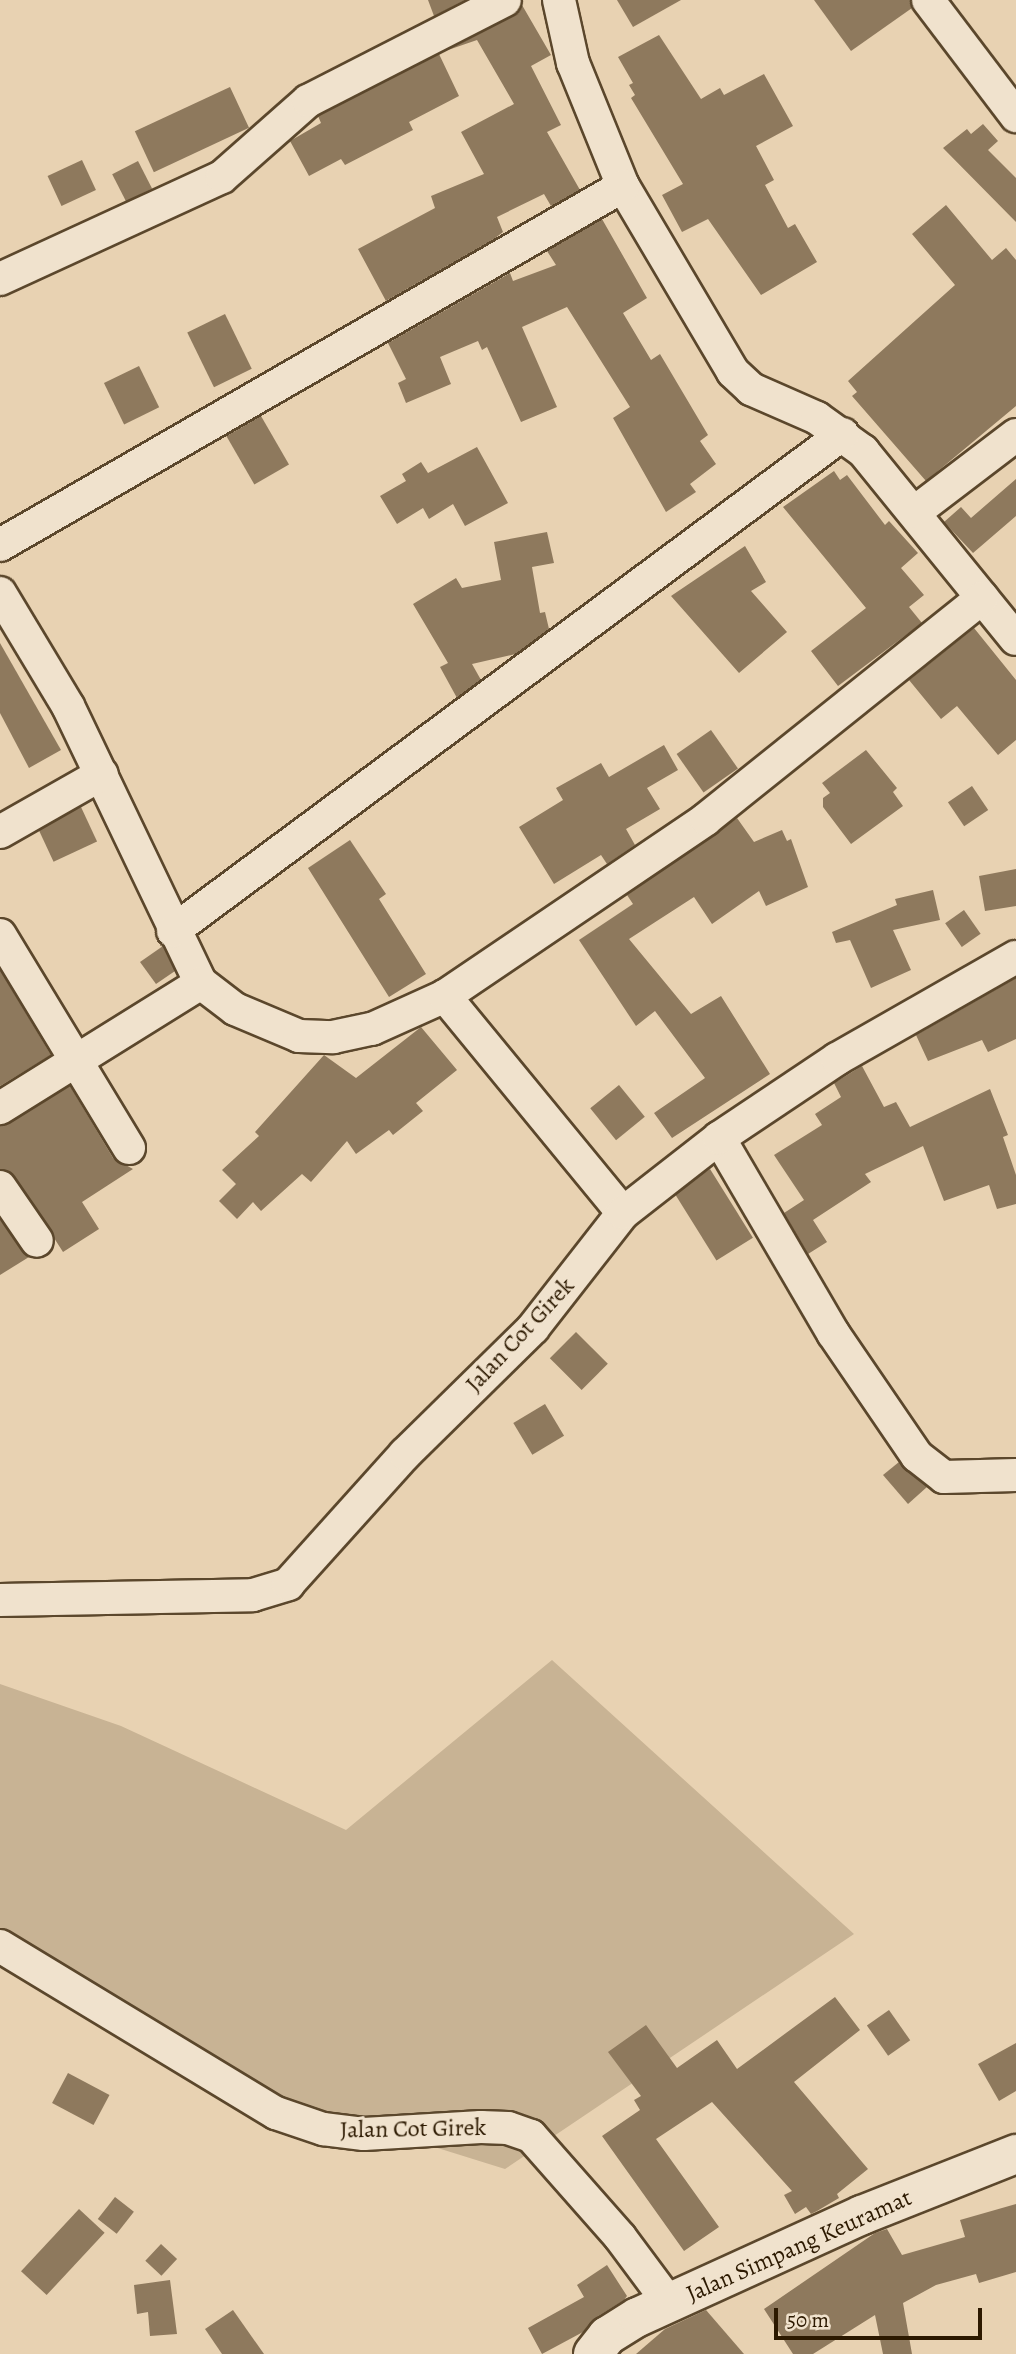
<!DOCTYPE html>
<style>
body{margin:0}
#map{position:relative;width:1016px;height:2354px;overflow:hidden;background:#e8d2b2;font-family:Alegreya,serif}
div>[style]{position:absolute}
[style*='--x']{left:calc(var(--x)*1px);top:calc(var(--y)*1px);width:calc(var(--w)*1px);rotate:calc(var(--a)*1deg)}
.green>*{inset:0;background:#c8b394}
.building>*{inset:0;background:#8e795d;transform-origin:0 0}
.roads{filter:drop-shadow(2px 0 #5b472c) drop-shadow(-2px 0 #5b472c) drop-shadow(0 2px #5b472c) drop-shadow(0 -2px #5b472c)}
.street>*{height:32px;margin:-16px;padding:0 16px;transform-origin:16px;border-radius:16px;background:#f0e2cd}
.secondary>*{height:38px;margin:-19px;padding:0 19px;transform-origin:19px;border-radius:19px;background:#f0e2cd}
span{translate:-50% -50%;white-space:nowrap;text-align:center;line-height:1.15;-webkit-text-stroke:6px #f0e2cd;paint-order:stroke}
.street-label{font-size:24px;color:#2c1900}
.scale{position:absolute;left:774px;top:2308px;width:208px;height:32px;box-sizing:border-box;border:4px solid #2c1900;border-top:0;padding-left:9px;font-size:21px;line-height:24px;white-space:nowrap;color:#2c1900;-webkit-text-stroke:5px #f0e2cd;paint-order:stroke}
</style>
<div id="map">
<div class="green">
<i style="clip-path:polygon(552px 1660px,854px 1934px,505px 2169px,165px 2063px,0 1967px,0 1684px,121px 1726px,346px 1830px)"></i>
</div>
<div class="building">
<i style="clip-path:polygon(428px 0,465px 0,434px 16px)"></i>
<i style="clip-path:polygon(617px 0,681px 0,633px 27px)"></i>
<i style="clip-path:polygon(814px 0,910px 0,912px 8px,851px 51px)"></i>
<i style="clip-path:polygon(522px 5px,551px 55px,531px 66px,561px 125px,547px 132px,580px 190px,551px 206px,544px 194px,497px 217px,503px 232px,494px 239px,386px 301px,358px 249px,435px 208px,431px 196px,484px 174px,461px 132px,514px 104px,477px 40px,448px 50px,513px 16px)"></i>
<i style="clip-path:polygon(659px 35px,701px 99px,720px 88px,724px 95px,764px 74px,793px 126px,756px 146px,774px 180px,765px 185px,788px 228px,795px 224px,817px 262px,761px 295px,708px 219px,682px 232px,662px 195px,683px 184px,631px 98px,635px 95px,629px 85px,633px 83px,618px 57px)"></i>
<i style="clip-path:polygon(439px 54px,459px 96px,409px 122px,413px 130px,345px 165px,341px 159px,309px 176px,290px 141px,321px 123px,318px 116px)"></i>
<i style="left:230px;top:87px;width:45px;height:105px;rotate:65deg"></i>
<i style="clip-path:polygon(983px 124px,998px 141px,988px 150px,1016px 178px,1016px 222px,943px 148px,967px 129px,971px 134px)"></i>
<i style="left:82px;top:160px;width:33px;height:38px;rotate:65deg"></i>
<i style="left:138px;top:161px;width:31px;height:29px;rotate:63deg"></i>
<i style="clip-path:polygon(946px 205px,992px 260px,1006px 248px,1016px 260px,1016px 406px,926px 481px,852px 396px,857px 392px,848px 381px,955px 285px,912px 234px)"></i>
<i style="clip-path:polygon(602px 219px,647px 298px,623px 313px,651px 360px,660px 354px,708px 435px,700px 441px,716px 464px,690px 484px,696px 492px,666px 512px,613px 418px,630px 407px,567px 307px,522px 327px,557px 407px,521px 422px,487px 347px,482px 350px,478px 341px,440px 357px,451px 384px,406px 403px,398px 383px,406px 379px,388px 343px,510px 273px,513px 281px,556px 265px,547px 251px)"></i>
<i style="left:225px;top:314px;width:61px;height:42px;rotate:64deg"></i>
<i style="left:139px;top:366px;width:46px;height:39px;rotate:64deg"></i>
<i style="left:261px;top:416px;width:56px;height:40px;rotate:60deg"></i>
<i style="clip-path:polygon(477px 447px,508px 503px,465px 526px,453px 504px,429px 519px,423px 508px,397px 524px,380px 496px,406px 481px,402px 474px,421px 462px,428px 473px)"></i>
<i style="clip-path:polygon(834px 471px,840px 480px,847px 475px,885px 525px,889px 521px,918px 553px,901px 568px,924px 595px,909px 607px,922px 623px,838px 686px,811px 651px,866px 608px,783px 507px)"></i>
<i style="clip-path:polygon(1016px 479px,1016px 516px,973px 553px,944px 522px,961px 507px,971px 518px)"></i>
<i style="clip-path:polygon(547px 532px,554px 563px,532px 567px,540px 613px,545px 612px,549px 629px,516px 654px,472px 664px,481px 680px,457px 698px,440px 667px,448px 663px,413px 604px,456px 578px,462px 588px,501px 580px,494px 542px)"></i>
<i style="clip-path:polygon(745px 546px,766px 582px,751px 591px,787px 632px,739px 673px,671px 596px)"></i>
<i style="clip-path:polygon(974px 628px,1016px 680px,1016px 740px,998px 755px,957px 706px,941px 719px,909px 680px)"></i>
<i style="clip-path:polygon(0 643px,61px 750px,29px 768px,0 713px)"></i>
<i style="left:711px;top:730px;width:47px;height:42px;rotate:55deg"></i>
<i style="clip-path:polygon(664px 745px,678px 770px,647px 788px,660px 809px,626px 829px,635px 845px,607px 864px,601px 855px,554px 884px,519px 827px,563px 800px,556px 788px,601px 763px,609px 777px)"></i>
<i style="clip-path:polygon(866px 750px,897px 788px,893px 792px,903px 806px,851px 844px,823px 807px,823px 798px,830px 793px,822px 783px)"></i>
<i style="left:972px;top:786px;width:29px;height:29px;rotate:56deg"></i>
<i style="left:81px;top:807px;width:38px;height:48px;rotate:65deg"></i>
<i style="clip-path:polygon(737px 818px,754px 842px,782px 830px,787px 841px,791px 839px,808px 887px,766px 906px,759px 891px,712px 924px,694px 897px,629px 939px,691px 1014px,721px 996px,770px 1074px,672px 1138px,654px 1113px,705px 1078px,655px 1011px,636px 1026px,579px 940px,633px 904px,627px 895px)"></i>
<i style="clip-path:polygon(350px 840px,386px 894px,379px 899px,426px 974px,389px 997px,308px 868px)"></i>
<i style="clip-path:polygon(1016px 869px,1016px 906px,985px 911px,979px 876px)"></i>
<i style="clip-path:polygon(933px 890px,940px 920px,893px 930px,911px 970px,871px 988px,850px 940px,836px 943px,832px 932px,897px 905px,895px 899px)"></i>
<i style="left:964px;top:910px;width:29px;height:23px;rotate:55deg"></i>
<i style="clip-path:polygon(163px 946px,175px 971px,156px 984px,140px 962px)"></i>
<i style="clip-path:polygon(0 970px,51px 1055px,0 1086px)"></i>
<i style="clip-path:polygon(1016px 978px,1016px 1039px,988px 1052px,982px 1040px,928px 1061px,916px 1035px)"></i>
<i style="clip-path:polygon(421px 1027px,457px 1070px,416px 1103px,423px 1111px,393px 1135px,389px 1130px,356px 1154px,347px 1141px,311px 1182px,302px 1174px,261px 1211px,253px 1202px,237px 1219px,219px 1201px,236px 1184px,222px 1170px,259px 1136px,255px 1132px,324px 1055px,356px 1078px)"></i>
<i style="clip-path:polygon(862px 1066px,884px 1107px,896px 1102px,910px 1127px,990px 1089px,1008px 1135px,1003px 1137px,1016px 1175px,1016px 1204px,997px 1209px,989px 1185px,944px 1201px,923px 1146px,865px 1174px,871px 1182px,813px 1220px,827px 1242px,808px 1254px,784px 1213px,804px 1200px,774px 1155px,822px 1125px,815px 1114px,841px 1097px,834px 1083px)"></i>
<i style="left:619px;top:1085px;width:41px;height:37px;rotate:51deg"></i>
<i style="clip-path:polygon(70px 1086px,113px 1158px,133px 1169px,82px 1202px,99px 1229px,63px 1252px,15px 1177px,0 1169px,0 1126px)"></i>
<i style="left:710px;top:1169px;width:81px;height:43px;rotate:58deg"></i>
<i style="clip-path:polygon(0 1220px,29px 1257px,0 1275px)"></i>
<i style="left:576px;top:1332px;width:45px;height:37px;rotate:45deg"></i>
<i style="left:545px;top:1404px;width:37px;height:37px;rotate:59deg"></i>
<i style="clip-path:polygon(899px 1462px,927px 1487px,908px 1504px,883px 1475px)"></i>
<i style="clip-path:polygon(835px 1997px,860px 2030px,794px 2082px,868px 2169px,837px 2194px,839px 2198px,817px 2211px,811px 2214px,806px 2207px,795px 2214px,784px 2195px,792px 2191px,712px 2102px,656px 2139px,719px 2227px,684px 2251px,602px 2136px,640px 2110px,634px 2100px,641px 2096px,608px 2052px,646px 2025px,677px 2068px,717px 2040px,737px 2069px)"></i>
<i style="left:889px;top:2010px;width:37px;height:27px;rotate:55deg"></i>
<i style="clip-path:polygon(1016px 2043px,1016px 2091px,999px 2101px,978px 2064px)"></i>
<i style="left:68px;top:2073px;width:47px;height:34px;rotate:28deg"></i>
<i style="left:115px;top:2197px;width:24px;height:28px;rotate:38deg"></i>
<i style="clip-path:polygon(1016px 2204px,1016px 2272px,979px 2283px,976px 2274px,936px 2285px,903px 2303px,912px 2354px,883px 2354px,875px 2315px,813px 2354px,793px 2354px,764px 2309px,875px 2233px,887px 2229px,902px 2255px,965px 2237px,960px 2220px)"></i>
<i style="left:79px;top:2209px;width:35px;height:85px;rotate:43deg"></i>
<i style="left:161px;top:2244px;width:22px;height:23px;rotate:43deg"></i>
<i style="clip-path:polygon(607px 2265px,627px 2296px,624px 2300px,595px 2318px,583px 2332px,542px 2354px,528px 2328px,584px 2297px,577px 2285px)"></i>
<i style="clip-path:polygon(170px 2280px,177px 2334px,150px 2336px,148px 2312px,137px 2314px,134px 2285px)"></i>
<i style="clip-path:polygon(233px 2310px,264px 2354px,222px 2354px,205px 2329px)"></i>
<i style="clip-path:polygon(706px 2310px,744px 2354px,636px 2354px,665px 2329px)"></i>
</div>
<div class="roads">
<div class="street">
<i style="--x:559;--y:0;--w:65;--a:77.5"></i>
<i style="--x:573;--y:63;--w:133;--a:67.9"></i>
<i style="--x:623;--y:186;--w:216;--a:59.4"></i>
<i style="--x:733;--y:372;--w:25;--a:43"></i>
<i style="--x:751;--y:389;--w:72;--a:23.7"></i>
<i style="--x:817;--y:418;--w:57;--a:35.7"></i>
<i style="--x:863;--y:451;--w:242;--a:50.9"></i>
<i style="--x:928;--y:0;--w:146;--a:52.8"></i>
<i style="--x:0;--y:279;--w:244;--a:-24.7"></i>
<i style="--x:222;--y:177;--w:115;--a:-41.5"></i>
<i style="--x:308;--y:101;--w:221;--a:-27.1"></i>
<i style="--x:915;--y:512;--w:127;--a:-37.3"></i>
<i style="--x:0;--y:545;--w:719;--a:-29.95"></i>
<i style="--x:0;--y:593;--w:132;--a:59"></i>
<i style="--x:68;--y:706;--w:307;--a:64.4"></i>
<i style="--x:201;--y:983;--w:237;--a:148.1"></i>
<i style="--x:0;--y:832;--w:117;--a:-29.6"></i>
<i style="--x:173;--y:931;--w:834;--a:-36.57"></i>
<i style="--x:0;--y:935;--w:249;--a:58.8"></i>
<i style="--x:201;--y:983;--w:43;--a:37.4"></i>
<i style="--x:235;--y:1009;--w:69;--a:22.9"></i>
<i style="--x:299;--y:1036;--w:34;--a:2"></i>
<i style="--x:333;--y:1037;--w:40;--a:-12"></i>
<i style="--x:372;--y:1029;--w:80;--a:-24.3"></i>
<i style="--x:719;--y:1138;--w:226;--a:59.7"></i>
<i style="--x:833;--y:1333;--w:149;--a:55.7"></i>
<i style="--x:917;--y:1456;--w:34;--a:38"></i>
<i style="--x:944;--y:1477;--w:72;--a:-1.6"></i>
<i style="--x:0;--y:1187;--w:65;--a:55.6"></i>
<i style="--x:623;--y:1213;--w:281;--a:-129.4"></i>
<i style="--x:445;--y:996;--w:315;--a:-34.1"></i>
<i style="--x:706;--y:819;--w:354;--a:-38.7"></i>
<i style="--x:0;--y:1600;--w:253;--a:-1.1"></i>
<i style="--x:253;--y:1595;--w:37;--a:-17"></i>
<i style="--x:288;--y:1584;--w:175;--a:-48"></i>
<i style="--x:405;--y:1454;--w:180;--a:-44.5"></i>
<i style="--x:533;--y:1328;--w:146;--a:-52"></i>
<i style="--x:623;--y:1213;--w:122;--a:-38"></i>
<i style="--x:719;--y:1138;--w:142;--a:-33.8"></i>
<i style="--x:837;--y:1059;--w:206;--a:-29.7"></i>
<i style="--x:0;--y:1946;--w:323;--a:31.2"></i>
<i style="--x:276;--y:2113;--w:50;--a:18.8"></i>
<i style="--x:323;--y:2129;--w:41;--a:7"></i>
<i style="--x:364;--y:2134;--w:117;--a:-3.4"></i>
<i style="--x:481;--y:2127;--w:27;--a:2"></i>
<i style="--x:508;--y:2128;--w:24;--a:19"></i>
<i style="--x:531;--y:2136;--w:135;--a:48.6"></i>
<i style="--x:620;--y:2237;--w:82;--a:53.4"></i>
</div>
<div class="secondary">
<i style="--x:593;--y:2354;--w:23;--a:-52"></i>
<i style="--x:607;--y:2336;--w:36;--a:-32"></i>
<i style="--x:638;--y:2317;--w:246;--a:-24.5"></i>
<i style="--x:862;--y:2215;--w:166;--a:-21.6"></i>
</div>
</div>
<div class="street-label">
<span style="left:520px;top:1335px;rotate:-47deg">Jalan Cot Girek</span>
<span style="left:413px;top:2129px;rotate:-1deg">Jalan Cot Girek</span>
<span style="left:799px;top:2246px;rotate:-24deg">Jalan Simpang Keuramat</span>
</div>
<div class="scale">50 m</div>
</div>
